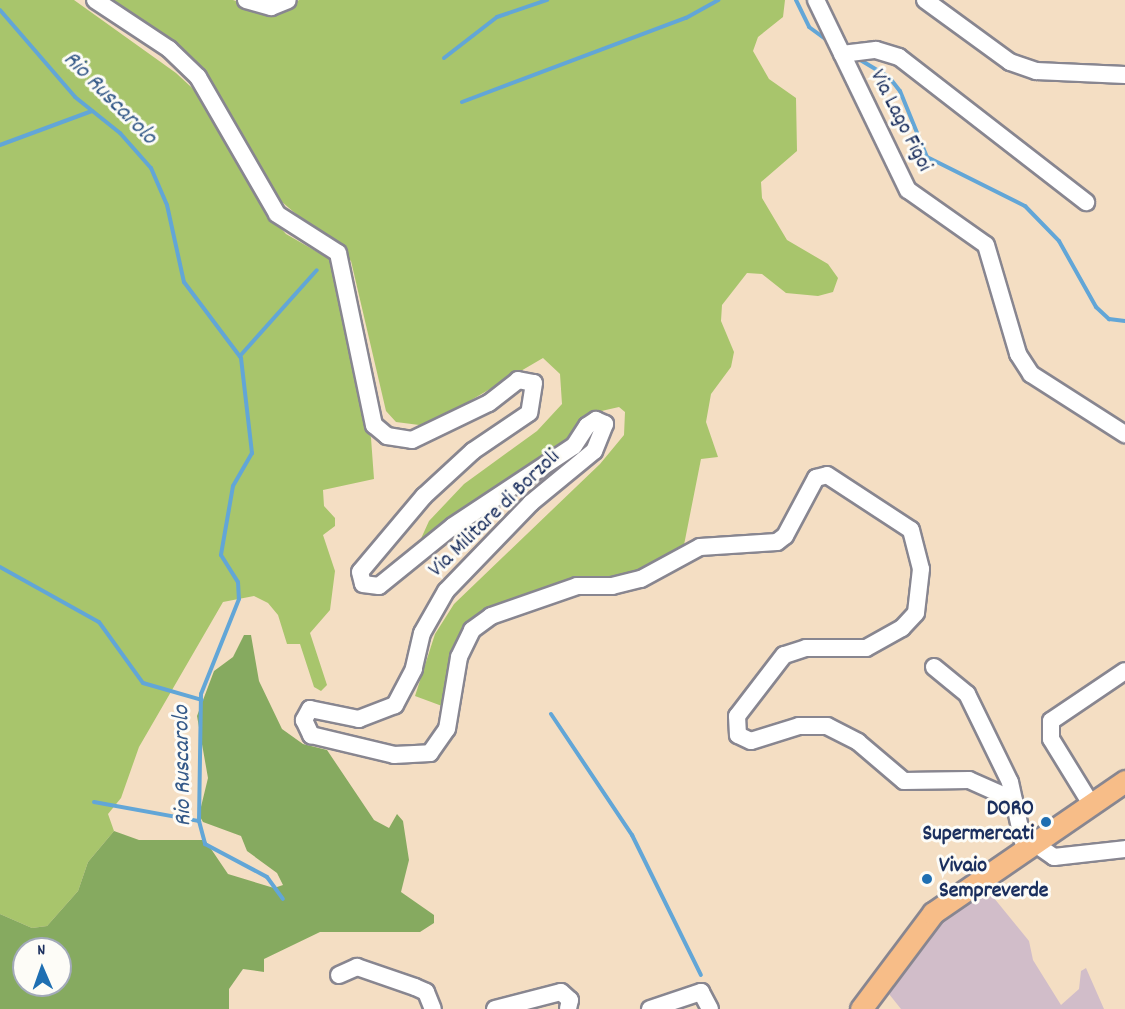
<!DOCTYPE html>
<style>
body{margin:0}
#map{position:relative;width:1125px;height:1009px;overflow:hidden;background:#f4dec3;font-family:Dekko,sans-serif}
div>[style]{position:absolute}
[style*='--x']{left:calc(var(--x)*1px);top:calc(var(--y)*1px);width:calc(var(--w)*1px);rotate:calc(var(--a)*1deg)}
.industrial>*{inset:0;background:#d1bdc9}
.green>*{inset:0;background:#a8c56c}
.forest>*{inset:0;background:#86aa60}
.stream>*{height:4px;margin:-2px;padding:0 2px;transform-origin:2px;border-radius:2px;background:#62a6d7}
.roads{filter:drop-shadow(2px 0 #888690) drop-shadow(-2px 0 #888690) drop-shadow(0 2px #888690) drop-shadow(0 -2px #888690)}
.minor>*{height:16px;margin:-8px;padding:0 8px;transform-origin:8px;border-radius:8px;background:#fff}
.major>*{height:21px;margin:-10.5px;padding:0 10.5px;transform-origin:10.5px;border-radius:10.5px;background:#f7bd88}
.dots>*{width:16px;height:16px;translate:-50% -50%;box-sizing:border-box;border:3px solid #fdfcf7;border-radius:50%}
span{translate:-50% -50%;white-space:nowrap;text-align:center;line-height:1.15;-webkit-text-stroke:6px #fdfcf7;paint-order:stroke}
.street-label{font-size:22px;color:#1b2f5e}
.poi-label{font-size:22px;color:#1b2f5e;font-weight:700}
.right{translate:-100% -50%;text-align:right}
.left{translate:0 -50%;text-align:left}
.water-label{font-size:24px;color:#345988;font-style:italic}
.north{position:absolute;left:12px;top:937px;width:60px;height:60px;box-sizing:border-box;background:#fdfcf7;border:2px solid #a3aaba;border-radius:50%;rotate:358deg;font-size:16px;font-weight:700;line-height:24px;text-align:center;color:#1b2f5e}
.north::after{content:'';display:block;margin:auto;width:21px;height:27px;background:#1f6fb2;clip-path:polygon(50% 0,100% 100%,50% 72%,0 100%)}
</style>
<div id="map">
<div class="industrial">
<i style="clip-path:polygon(985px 887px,1029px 941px,1033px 960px,1061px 1005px,1079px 989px,1081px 971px,1086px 968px,1104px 1009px,901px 1009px,889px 994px,939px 925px)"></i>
</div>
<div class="green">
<i style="clip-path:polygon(0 0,74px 0,176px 73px,203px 98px,263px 208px,286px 234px,333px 261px,371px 438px,374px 479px,323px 490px,324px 506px,335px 518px,335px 526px,323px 535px,335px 571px,330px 610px,310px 633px,327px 685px,321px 691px,314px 687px,300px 644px,287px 644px,278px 615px,268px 603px,254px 596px,223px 602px,139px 747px,121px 798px,108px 814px,114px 831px,88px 862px,78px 891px,47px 926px,32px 928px,0 914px)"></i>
<i style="clip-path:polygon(107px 0,233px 0,269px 13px,286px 10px,299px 0,785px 0,783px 17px,758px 37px,753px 51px,769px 79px,796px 98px,797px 151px,761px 182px,762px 198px,787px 240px,828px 264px,838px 278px,833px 292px,818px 296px,786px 293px,762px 274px,747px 273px,722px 305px,721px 321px,734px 352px,731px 367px,711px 394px,706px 422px,718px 457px,701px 459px,684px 545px,626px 576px,573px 582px,505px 602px,468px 624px,452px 655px,442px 706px,415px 696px,435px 634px,454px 604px,600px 464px,624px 435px,625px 412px,619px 407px,597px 412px,540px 464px,419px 543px,429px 521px,464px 484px,537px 431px,562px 404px,560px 374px,543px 358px,427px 426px,396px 422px,386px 411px,351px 261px,275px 196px,234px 119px,193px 65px)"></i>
</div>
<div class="forest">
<i style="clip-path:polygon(evenodd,244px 635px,251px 635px,259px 681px,282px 729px,303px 744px,327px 750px,374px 820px,389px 828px,397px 814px,403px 821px,409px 860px,401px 892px,434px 915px,434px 923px,420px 932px,320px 932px,264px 959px,264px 972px,243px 969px,229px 989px,229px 1009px,0 1009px,0 914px,32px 928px,47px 926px,78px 891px,88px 862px,114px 831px,139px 840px,205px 840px,228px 874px,274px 888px,283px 885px,277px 873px,247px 851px,241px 836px,203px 822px,199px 815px,208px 778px,197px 716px,214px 671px,233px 657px,244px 635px,24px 949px,60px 949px,60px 985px,24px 985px,24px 949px)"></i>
</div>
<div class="stream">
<i style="--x:796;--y:0;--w:30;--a:64"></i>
<i style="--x:809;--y:27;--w:26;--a:36"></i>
<i style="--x:0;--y:10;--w:115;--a:49.2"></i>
<i style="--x:75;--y:97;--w:58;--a:38.7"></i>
<i style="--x:120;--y:133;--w:47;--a:48.5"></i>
<i style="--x:151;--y:168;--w:40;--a:66.6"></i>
<i style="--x:167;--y:205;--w:79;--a:77.6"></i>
<i style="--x:184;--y:282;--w:95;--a:53.1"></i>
<i style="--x:241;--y:358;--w:96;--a:83.4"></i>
<i style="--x:252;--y:453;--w:38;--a:120"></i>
<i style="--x:233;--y:486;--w:70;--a:99.9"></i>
<i style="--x:221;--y:555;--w:32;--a:58"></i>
<i style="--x:238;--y:582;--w:17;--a:87"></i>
<i style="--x:239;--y:599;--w:102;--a:111.8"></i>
<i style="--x:201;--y:694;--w:127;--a:90.9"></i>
<i style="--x:199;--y:821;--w:24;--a:75"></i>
<i style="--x:205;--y:844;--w:70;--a:28"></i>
<i style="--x:267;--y:877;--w:27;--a:54"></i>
<i style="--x:444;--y:58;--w:67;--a:-37.7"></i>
<i style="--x:497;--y:17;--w:53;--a:-18.8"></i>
<i style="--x:857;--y:58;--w:37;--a:31"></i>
<i style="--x:889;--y:77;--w:18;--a:52"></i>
<i style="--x:900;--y:91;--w:71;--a:67.8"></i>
<i style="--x:927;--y:157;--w:110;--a:26.6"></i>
<i style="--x:1025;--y:206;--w:49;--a:45.8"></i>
<i style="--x:1059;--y:241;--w:76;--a:60.7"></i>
<i style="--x:1096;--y:307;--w:18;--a:43"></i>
<i style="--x:1109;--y:319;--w:16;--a:7"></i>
<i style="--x:462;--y:102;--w:239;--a:-20.6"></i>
<i style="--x:686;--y:18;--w:37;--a:-29"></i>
<i style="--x:0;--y:145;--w:98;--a:-20.3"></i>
<i style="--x:240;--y:356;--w:115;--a:-48.2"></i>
<i style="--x:0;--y:567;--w:113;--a:29.1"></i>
<i style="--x:99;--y:622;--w:75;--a:54.2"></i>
<i style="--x:143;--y:683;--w:61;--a:16.1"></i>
<i style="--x:551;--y:714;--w:146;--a:56.2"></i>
<i style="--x:632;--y:835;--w:156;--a:63.8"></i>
<i style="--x:94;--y:802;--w:107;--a:10.3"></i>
</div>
<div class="roads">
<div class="minor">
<i style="--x:95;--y:0;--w:89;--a:33.5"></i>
<i style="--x:169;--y:49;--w:40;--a:44"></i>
<i style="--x:198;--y:77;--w:158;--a:60"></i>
<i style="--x:277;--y:214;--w:72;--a:32.6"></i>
<i style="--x:338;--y:253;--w:176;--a:78.2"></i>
<i style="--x:374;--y:425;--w:17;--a:40"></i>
<i style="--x:387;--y:436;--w:25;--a:9"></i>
<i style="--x:412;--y:440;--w:85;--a:-25.7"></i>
<i style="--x:489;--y:403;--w:37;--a:-38"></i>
<i style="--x:518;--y:380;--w:16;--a:11"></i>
<i style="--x:534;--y:383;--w:30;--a:99"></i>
<i style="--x:529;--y:413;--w:68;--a:145.8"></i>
<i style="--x:473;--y:451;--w:67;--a:137.4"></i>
<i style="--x:424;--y:496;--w:99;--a:130.1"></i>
<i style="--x:360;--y:572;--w:12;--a:76"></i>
<i style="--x:363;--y:584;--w:16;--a:7"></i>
<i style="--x:379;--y:586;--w:95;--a:-39"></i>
<i style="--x:453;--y:526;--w:145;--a:-33.5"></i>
<i style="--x:574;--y:446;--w:24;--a:-57"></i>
<i style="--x:587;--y:426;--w:11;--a:-34"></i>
<i style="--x:596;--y:420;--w:10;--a:24"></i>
<i style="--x:605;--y:424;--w:29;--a:112"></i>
<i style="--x:594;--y:451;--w:82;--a:140.5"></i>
<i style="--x:531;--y:503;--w:122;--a:134"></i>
<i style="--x:446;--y:591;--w:48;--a:119.7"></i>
<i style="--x:422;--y:633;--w:37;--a:103"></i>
<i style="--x:414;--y:669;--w:41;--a:117.8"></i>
<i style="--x:395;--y:705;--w:39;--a:159"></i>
<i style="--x:359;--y:719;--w:50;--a:-168.5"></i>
<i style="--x:310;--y:709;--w:13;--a:119"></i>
<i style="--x:304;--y:720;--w:17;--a:65"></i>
<i style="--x:311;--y:735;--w:85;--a:13.5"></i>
<i style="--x:394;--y:755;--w:36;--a:-3"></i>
<i style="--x:430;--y:753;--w:29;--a:-55"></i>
<i style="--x:447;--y:729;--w:73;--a:-80.5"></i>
<i style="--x:459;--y:657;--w:30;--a:-64"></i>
<i style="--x:472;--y:630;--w:24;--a:-36"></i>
<i style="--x:491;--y:616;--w:91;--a:-19.2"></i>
<i style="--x:577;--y:586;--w:35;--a:0"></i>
<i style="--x:612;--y:586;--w:30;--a:-14"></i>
<i style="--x:641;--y:579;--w:67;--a:-28.5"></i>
<i style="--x:700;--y:547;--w:77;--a:-3.7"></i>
<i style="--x:777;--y:542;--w:10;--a:-37"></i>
<i style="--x:785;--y:536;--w:66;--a:-61.9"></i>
<i style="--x:816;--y:478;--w:11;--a:-15"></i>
<i style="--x:827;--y:475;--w:100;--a:33.2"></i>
<i style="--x:911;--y:530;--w:40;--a:75.6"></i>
<i style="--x:921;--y:569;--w:44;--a:96.5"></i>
<i style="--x:916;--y:613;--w:21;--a:133"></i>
<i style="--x:902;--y:628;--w:41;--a:150.9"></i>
<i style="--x:866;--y:648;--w:60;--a:180"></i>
<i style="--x:806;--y:648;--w:23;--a:162"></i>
<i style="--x:784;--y:655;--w:77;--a:127.6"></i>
<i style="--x:737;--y:716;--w:19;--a:87"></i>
<i style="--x:738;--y:735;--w:14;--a:25"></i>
<i style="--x:751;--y:741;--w:50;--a:-17.4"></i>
<i style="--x:799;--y:726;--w:28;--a:0"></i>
<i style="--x:827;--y:726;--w:35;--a:27"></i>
<i style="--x:858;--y:742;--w:60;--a:40.3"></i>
<i style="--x:904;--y:781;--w:65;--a:-0.9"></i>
<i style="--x:969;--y:780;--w:49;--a:24"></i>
<i style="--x:246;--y:0;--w:26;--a:16"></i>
<i style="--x:271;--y:7;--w:18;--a:-22"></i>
<i style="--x:816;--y:0;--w:211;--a:64.2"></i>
<i style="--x:908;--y:190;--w:95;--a:35.2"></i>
<i style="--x:986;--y:245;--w:114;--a:73.6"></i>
<i style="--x:1018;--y:354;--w:24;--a:57"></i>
<i style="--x:1031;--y:374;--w:112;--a:32.6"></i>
<i style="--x:925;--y:0;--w:105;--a:36.1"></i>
<i style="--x:1010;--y:62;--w:28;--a:19"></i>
<i style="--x:1036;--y:71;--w:89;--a:2.6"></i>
<i style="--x:842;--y:54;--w:34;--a:-7"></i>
<i style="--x:876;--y:50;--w:24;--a:17"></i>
<i style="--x:899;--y:57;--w:237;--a:37.8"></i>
<i style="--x:934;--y:667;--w:43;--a:39.3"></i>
<i style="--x:967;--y:694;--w:98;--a:64"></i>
<i style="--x:1010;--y:782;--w:66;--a:77.7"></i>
<i style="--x:1091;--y:804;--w:76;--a:-121.6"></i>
<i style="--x:1051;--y:739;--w:18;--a:-90"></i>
<i style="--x:1051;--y:721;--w:89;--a:-34"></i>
<i style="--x:1031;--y:841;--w:28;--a:35"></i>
<i style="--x:1054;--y:857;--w:71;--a:-6.4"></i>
<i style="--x:339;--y:975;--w:20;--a:-24"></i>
<i style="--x:357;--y:967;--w:61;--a:19"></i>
<i style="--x:415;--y:987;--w:12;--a:24"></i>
<i style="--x:426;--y:992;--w:18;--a:68"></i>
<i style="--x:495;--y:1009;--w:68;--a:-14.4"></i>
<i style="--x:561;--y:992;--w:12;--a:42"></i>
<i style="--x:570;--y:1000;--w:9;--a:103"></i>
<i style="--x:650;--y:1009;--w:54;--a:-18.4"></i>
<i style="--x:701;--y:992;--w:19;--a:62"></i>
</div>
<div class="major">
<i style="--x:861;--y:1009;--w:120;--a:-53.1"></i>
<i style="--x:933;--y:913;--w:233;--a:-34.5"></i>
</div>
</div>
<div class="dots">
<i style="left:1046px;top:822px;background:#1f6fb2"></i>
<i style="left:927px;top:879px;background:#1f6fb2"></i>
</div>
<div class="street-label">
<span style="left:900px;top:121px;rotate:63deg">Via Lago Figoi</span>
<span style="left:495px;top:514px;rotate:-44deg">Via Militare di Borzoli</span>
</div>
<div class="poi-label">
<span class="right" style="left:1034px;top:822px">DORO<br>Supermercati</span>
<span class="left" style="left:939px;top:879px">Vivaio<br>Sempreverde</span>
</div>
<div class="water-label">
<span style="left:109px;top:99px;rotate:45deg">Rio Ruscarolo</span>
<span style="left:184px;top:766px;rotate:-91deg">Rio Ruscarolo</span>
</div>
<div class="north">N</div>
</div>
